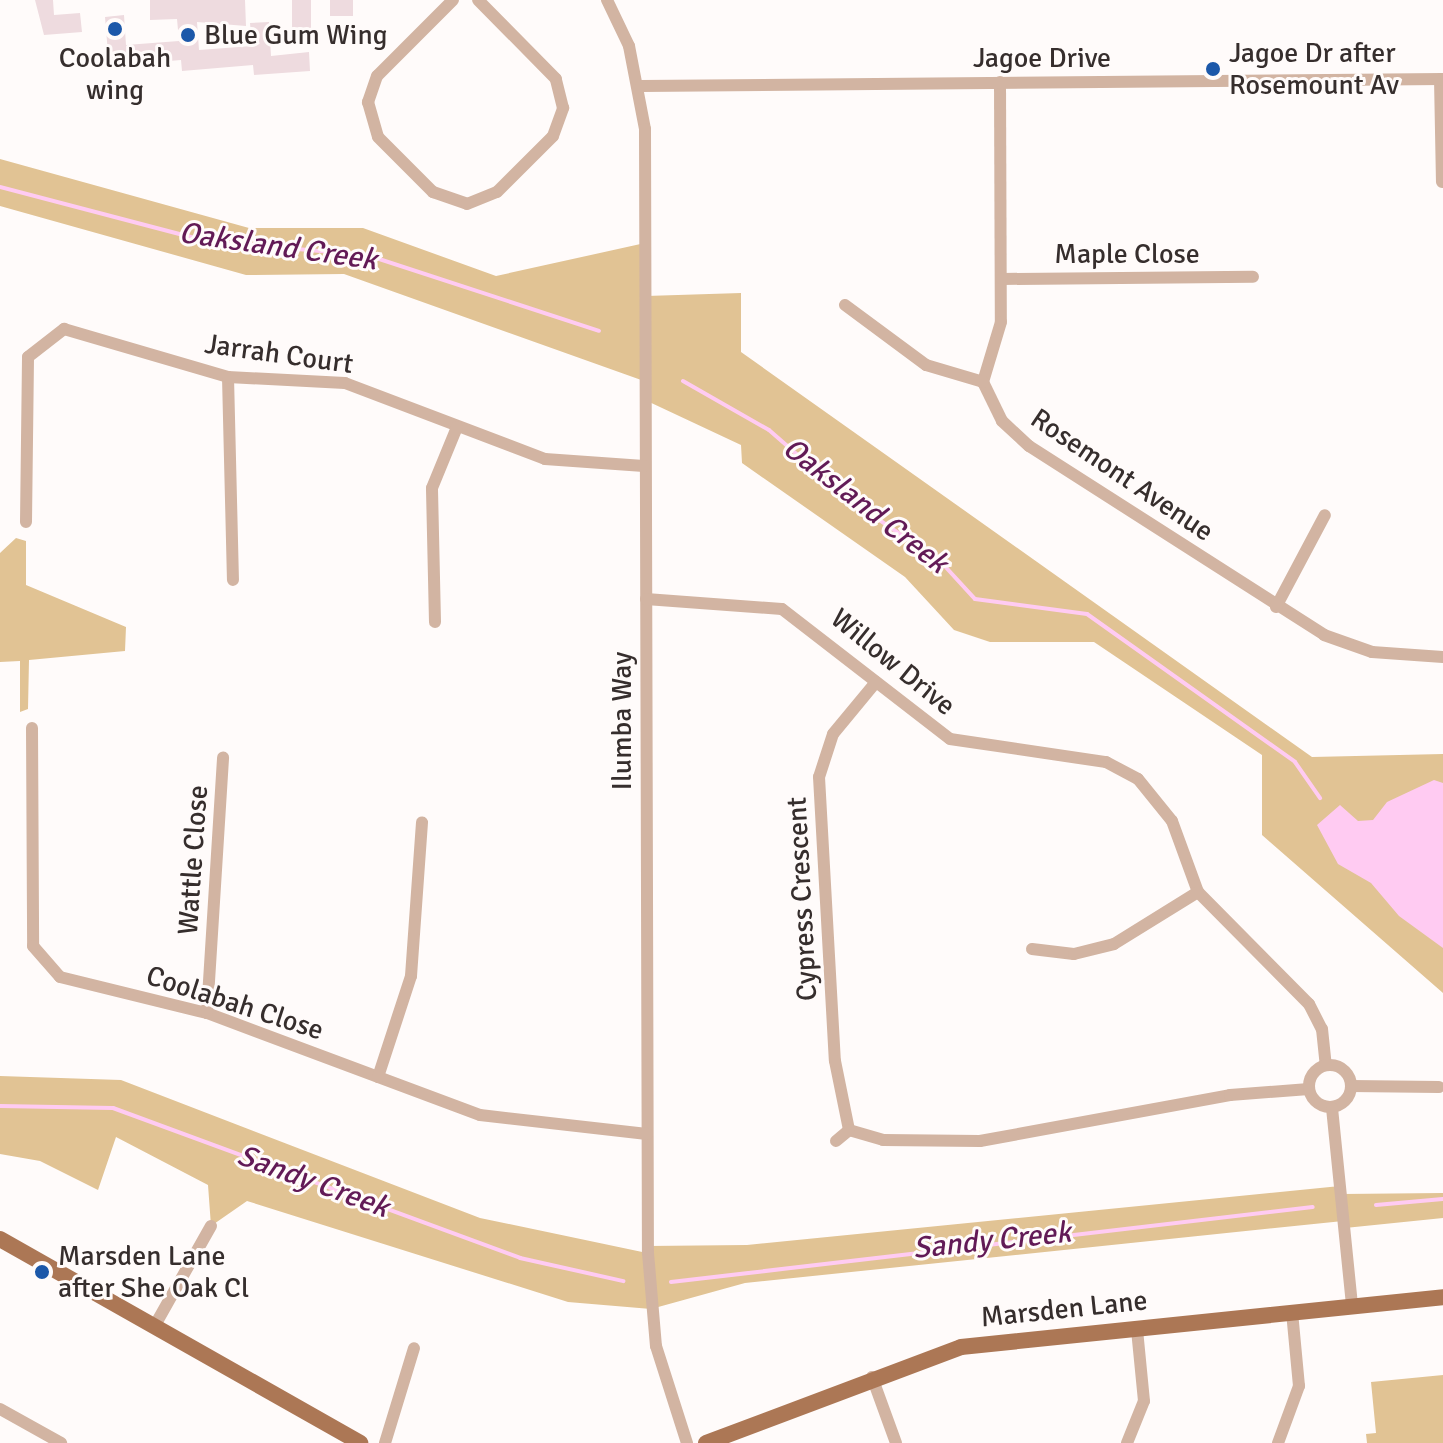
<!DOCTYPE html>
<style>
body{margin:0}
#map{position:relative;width:1443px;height:1443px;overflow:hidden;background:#fffbfa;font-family:Signika,sans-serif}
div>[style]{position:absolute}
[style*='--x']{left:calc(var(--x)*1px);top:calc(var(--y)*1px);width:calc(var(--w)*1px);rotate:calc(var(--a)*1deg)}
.green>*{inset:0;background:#e1c394}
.water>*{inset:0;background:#ffcbf2}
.stream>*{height:4px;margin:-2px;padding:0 2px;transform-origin:2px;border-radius:2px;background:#ffcbf2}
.building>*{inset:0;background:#eedbdf;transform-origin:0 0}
.minor>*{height:12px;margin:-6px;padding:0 6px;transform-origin:6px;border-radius:6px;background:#d2b4a2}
.minor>.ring{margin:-6px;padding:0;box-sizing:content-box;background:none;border:12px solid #d2b4a2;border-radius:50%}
.major>*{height:16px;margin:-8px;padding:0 8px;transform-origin:8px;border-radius:8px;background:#ac7755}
.dots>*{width:22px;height:22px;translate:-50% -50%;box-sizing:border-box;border:4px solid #fffbfa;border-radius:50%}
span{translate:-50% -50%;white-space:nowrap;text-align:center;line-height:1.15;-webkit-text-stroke:6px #fffbfa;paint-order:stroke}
.poi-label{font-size:28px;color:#362e2d}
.left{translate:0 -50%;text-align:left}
.street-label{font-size:28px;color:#362e2d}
.water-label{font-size:30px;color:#621a56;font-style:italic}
</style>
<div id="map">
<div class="green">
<i style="clip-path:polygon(0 159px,249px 228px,363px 228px,496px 276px,645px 243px,646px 296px,741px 293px,741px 352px,1312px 757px,1443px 754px,1443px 993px,1262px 835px,1262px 755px,1094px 642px,990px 642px,954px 630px,905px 577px,742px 463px,741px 445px,645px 400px,644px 381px,344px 274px,246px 275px,0 206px)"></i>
<i style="clip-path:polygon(16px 538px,26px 541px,26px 585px,126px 627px,125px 651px,29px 660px,28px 709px,20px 712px,20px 661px,0 662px,0 553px)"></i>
<i style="clip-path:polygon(0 1076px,121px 1080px,480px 1218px,647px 1253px,648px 1246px,747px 1245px,1340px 1186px,1342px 1194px,1443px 1193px,1443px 1218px,1345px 1228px,1343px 1221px,745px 1283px,651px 1309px,568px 1302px,247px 1201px,211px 1226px,208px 1185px,116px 1137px,98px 1190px,40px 1161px,0 1154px)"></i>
<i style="clip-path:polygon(1443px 1375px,1443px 1443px,1367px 1443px,1366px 1434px,1376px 1433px,1371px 1382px)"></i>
</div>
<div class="water">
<i style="clip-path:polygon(1434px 780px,1443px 783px,1443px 948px,1399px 916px,1371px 883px,1338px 864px,1317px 825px,1340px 805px,1358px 821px,1373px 820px,1387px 802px)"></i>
</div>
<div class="stream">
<i style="--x:0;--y:187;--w:213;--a:14.7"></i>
<i style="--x:206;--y:241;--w:162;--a:5"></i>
<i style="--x:367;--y:255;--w:244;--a:18.1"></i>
<i style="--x:683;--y:381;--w:99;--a:29.7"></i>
<i style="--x:769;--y:430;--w:103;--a:41.1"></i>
<i style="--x:847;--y:498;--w:114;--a:34.2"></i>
<i style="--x:941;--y:562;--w:50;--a:47.4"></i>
<i style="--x:975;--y:599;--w:113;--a:7.6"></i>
<i style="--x:1087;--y:614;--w:255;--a:35.4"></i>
<i style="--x:1295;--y:762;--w:44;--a:55.2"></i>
<i style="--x:0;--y:1106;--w:113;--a:1"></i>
<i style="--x:113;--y:1108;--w:434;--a:20.2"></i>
<i style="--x:520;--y:1258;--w:106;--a:12.6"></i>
<i style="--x:1376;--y:1205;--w:67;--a:-5.1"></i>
<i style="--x:671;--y:1282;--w:646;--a:-6.66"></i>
</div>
<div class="building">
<i style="clip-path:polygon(35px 0,53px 0,54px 15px,80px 13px,82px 32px,44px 35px)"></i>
<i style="clip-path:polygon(150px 0,245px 0,246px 26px,197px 22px,199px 50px,252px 46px,250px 23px,269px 22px,271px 56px,309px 52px,310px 71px,254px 75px,253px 65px,182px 71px,181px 60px,109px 66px,105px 17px,124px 15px,126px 45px,179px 41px,177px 19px,150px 20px)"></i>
<i style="left:292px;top:0;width:19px;height:33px"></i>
<i style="left:330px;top:0;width:23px;height:16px"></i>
</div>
<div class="minor">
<i style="--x:453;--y:0;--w:107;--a:135"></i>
<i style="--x:377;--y:76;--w:28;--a:109"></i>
<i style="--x:368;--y:102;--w:36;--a:74"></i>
<i style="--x:378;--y:137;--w:78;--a:45"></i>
<i style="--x:433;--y:192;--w:36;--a:19"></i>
<i style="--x:467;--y:204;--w:32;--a:-22"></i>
<i style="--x:497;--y:192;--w:79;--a:-45"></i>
<i style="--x:553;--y:136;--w:30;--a:-70"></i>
<i style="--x:563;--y:108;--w:30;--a:-104"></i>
<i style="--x:556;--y:79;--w:111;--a:-134.6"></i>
<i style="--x:607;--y:0;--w:51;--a:64.4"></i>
<i style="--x:629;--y:46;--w:85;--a:79.1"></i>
<i style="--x:645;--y:129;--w:1124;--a:89.85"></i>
<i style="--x:648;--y:1253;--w:93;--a:85.1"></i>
<i style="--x:656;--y:1346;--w:102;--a:72.3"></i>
<i style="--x:1440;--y:79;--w:103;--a:88.9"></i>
<i style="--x:1000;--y:82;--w:240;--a:89.8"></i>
<i style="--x:1001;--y:322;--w:63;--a:106.7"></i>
<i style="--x:983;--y:382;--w:43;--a:64"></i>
<i style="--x:1002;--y:421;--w:37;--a:43"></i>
<i style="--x:1029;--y:446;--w:350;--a:32.6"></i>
<i style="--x:1324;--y:635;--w:51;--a:19.5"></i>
<i style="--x:1372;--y:652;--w:71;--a:4"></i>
<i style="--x:641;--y:86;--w:802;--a:-0.5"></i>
<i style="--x:1002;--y:279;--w:251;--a:-0.5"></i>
<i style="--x:845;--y:305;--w:101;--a:36.5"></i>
<i style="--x:926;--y:365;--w:59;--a:16.6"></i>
<i style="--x:228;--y:377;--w:203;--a:88.6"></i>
<i style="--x:26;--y:522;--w:165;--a:-89.3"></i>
<i style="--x:28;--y:357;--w:46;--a:-37.9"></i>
<i style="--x:64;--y:329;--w:171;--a:16.3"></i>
<i style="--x:228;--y:377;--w:117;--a:2.9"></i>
<i style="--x:345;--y:383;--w:214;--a:20.8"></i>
<i style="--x:545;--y:459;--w:99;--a:4"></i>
<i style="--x:646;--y:599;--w:136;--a:4.2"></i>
<i style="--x:782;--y:609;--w:212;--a:37.7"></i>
<i style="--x:950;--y:739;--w:158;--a:8.4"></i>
<i style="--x:1106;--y:762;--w:36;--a:28"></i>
<i style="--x:1138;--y:779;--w:54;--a:51"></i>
<i style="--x:1172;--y:821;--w:76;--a:69.9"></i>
<i style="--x:1198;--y:892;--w:158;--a:45.3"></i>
<i style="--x:1309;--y:1004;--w:28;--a:63"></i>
<i style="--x:1322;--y:1029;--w:36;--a:84"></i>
<i style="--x:1276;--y:607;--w:104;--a:-62"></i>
<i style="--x:435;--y:622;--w:134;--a:-91.3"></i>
<i style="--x:432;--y:488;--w:66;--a:-67.7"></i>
<i style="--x:876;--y:682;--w:67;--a:129.6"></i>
<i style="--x:833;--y:734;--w:45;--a:108"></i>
<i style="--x:819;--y:777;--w:284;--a:86.8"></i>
<i style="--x:835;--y:1061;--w:70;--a:78.5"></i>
<i style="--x:849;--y:1130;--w:35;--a:16"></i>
<i style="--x:883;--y:1140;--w:97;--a:0.6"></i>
<i style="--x:980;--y:1141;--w:254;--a:-10.4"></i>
<i style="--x:1230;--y:1095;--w:79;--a:-4.3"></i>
<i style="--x:32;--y:728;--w:218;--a:89.7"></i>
<i style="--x:33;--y:946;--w:41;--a:48.9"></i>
<i style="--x:60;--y:977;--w:151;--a:13.8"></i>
<i style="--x:207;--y:1013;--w:291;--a:20.5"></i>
<i style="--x:480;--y:1115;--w:168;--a:6.5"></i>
<i style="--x:1032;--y:949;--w:42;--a:6.8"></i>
<i style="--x:1074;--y:954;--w:41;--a:-14"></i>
<i style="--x:1114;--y:944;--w:99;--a:-31.8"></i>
<i style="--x:207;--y:1013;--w:256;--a:-86.4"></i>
<i class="ring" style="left:1309px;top:1065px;width:30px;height:30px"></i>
<i style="--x:378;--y:1077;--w:106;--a:-71.9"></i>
<i style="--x:411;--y:976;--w:154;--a:-85.9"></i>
<i style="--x:1351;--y:1086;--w:88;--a:0.7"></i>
<i style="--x:1332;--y:1108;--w:198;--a:84.2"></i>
<i style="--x:836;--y:1141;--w:17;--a:-40"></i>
<i style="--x:154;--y:1327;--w:116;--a:-60.6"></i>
<i style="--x:872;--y:1377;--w:70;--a:70"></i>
<i style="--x:0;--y:1409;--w:70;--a:29.1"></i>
<i style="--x:385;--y:1443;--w:99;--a:-73"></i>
<i style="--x:1127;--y:1443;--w:45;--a:-68"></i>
<i style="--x:1144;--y:1401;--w:72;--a:-95.6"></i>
<i style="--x:1278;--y:1443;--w:61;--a:-69.8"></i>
<i style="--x:1299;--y:1386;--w:74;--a:-95.4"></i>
</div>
<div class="major">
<i style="--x:0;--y:1239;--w:414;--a:29.5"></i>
<i style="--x:706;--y:1443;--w:272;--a:-20.6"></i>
<i style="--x:961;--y:1347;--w:485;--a:-5.9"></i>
</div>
<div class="dots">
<i style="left:115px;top:29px;background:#1c58a9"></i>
<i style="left:188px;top:35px;background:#1c58a9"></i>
<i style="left:1213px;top:69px;background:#1c58a9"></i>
<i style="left:42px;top:1272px;background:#1c58a9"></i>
</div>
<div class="poi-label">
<span class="left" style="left:204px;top:35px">Blue Gum Wing</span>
<span class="left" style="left:1229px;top:69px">Jagoe Dr after<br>Rosemount Av</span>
<span style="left:115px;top:74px">Coolabah<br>wing</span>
<span class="left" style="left:58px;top:1272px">Marsden Lane<br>after She Oak Cl</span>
</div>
<div class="street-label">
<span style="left:1042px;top:58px">Jagoe Drive</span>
<span style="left:1127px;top:254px">Maple Close</span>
<span style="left:279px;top:354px;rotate:8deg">Jarrah Court</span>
<span style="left:1122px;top:475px;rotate:34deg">Rosemont Avenue</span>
<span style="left:893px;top:662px;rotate:39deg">Willow Drive</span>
<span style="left:622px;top:721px;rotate:-90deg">Ilumba Way</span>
<span style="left:193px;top:860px;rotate:-86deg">Wattle Close</span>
<span style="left:802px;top:899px;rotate:-93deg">Cypress Crescent</span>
<span style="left:235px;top:1003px;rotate:18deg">Coolabah Close</span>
<span style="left:1064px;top:1309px;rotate:-6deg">Marsden Lane</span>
</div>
<div class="water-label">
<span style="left:278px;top:247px;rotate:8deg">Oaksland Creek</span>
<span style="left:865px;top:506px;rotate:38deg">Oaksland Creek</span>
<span style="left:313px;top:1182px;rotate:20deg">Sandy Creek</span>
<span style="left:992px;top:1241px;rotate:-6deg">Sandy Creek</span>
</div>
</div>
